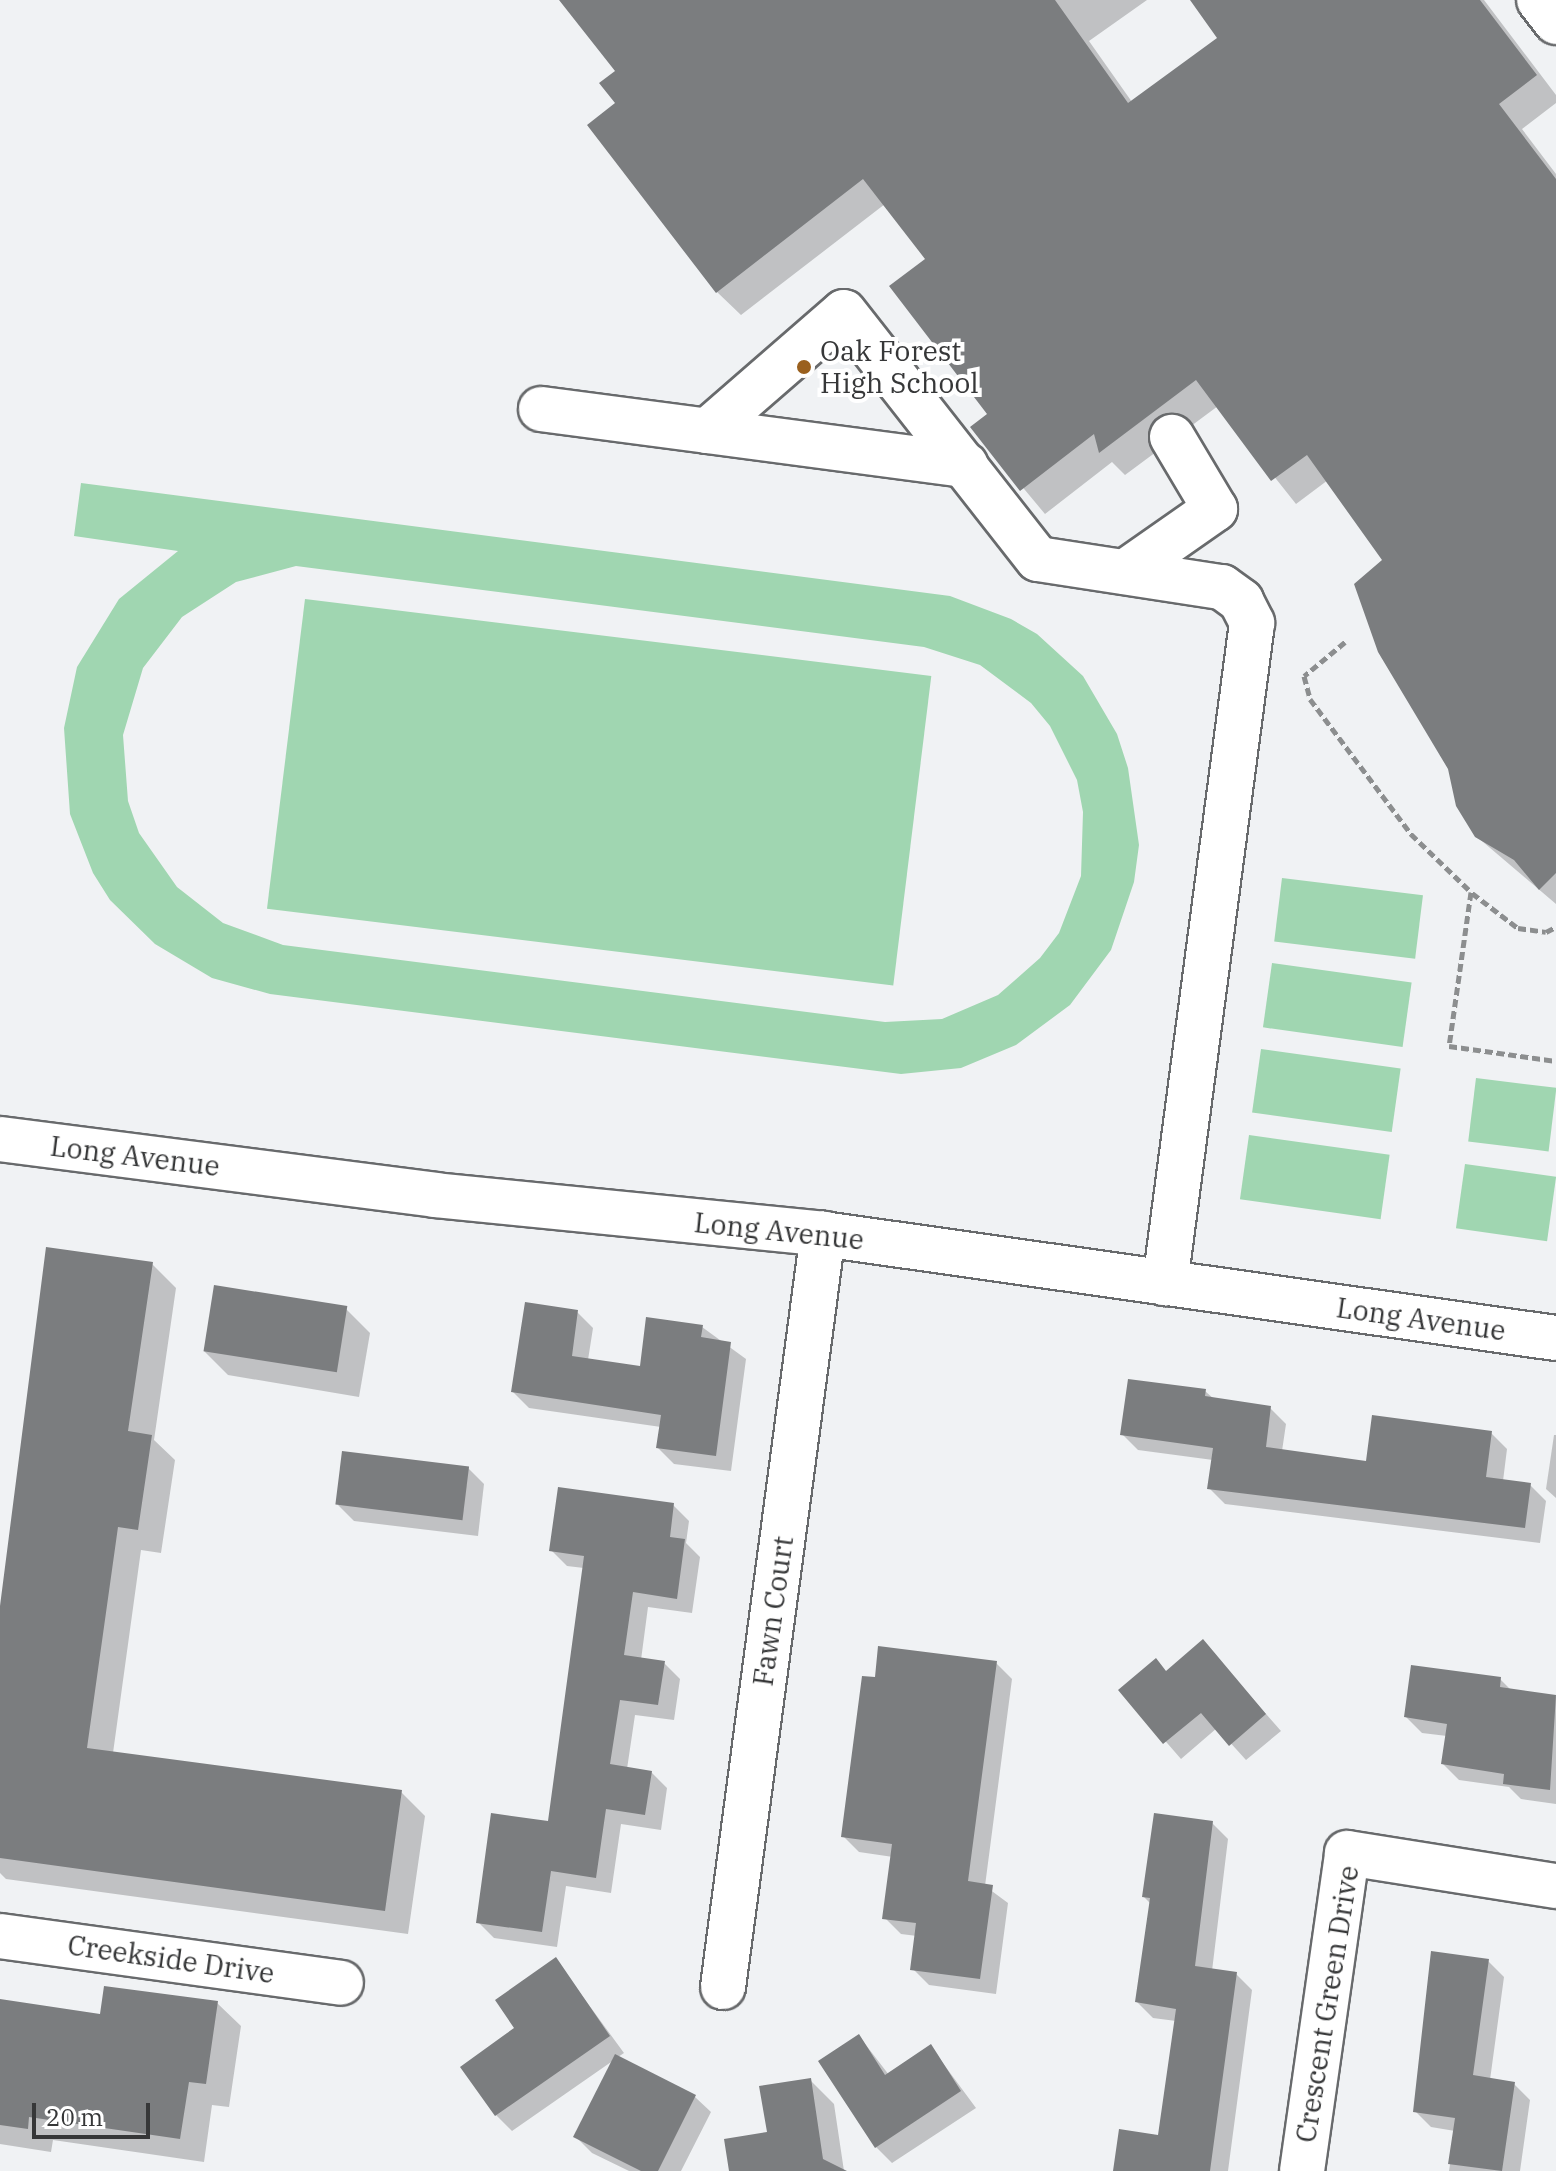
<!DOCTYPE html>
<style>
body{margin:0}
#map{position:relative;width:1556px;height:2171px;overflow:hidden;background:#f0f2f4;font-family:"IBM Plex Serif",serif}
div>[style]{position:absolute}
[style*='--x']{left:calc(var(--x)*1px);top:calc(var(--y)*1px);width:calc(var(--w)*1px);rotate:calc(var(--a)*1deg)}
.green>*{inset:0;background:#a0d6b1;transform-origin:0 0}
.shadow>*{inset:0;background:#0003}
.building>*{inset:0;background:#7b7d7f;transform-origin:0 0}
.path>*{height:5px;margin-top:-2.5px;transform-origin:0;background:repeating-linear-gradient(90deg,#8c8e8f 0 8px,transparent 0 12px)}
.roads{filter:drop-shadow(2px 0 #686a6c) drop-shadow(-2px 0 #686a6c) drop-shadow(0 2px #686a6c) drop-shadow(0 -2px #686a6c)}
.minor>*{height:44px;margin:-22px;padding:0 22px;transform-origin:22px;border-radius:22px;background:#fff}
.dots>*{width:22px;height:22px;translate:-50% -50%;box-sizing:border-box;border:4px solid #fff;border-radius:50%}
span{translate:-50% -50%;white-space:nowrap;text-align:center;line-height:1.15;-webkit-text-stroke:8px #fff;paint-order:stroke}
.poi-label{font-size:28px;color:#363738}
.left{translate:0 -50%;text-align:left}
.street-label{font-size:28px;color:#363738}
.scale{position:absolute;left:32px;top:2103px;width:118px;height:36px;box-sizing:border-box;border:4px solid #363738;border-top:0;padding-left:10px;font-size:24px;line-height:28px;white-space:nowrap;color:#363738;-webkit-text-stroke:6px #fff;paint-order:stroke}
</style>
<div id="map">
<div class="green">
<i style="clip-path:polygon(evenodd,81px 483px,950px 596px,1011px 619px,1037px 634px,1083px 676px,1117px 734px,1128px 768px,1139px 845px,1134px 882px,1111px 950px,1070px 1005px,1016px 1045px,961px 1068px,901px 1074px,270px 994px,212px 978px,155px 944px,110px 900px,93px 873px,70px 814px,64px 728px,77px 667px,119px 599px,178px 551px,74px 536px,81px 483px,296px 566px,924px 647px,980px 665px,1031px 703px,1050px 726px,1077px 780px,1083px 812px,1081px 876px,1059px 933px,1040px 958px,998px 995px,942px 1019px,885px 1022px,283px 945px,223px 923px,177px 887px,139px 833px,128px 801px,123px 735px,143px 668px,182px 617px,236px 582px,296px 566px)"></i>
<i style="left:305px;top:599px;width:631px;height:312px;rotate:7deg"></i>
<i style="left:1282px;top:878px;width:142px;height:64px;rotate:7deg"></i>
<i style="left:1272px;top:963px;width:141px;height:65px;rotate:8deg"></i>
<i style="left:1261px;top:1049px;width:141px;height:64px;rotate:8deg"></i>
<i style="left:1476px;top:1078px;width:81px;height:64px;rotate:7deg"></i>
<i style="left:1249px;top:1135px;width:142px;height:65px;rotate:8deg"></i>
<i style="left:1465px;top:1164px;width:92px;height:65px;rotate:8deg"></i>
</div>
<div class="shadow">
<i style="clip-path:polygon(561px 0,1147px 0,1089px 41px,1132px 102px,1220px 39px,1192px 0,1484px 0,1556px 95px,1556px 103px,1522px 129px,1556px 174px,1556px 904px,1476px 836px,1384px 560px,1328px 480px,1296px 504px,1218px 406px,1125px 475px,1112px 462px,1045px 514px,973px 428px,990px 414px,928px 259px,885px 204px,741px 315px,717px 292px,618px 103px,617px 72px)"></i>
<i style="clip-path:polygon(152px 1264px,176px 1288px,154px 1440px,175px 1460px,161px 1553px,141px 1550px,113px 1753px,401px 1792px,425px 1816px,408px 1934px,6px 1879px,0 1873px,0 1613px)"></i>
<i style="clip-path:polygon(346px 1309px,370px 1333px,359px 1397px,228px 1375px,204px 1351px)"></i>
<i style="clip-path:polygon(577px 1312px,593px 1328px,588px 1360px,642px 1368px,702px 1327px,746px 1359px,731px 1471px,674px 1464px,658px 1448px,661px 1427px,529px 1408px,513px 1392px)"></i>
<i style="clip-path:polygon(1205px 1391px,1214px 1399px,1270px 1408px,1286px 1424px,1282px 1451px,1368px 1463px,1491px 1433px,1507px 1449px,1503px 1481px,1530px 1485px,1546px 1501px,1540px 1543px,1225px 1504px,1209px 1488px,1213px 1460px,1138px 1450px,1122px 1434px)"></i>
<i style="clip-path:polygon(1554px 1435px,1556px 1435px,1556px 1498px,1546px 1489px)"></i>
<i style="clip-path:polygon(468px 1468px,484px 1484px,478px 1536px,354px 1521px,338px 1505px)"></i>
<i style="clip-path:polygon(673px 1505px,689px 1521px,686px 1543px,700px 1557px,692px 1613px,648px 1607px,641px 1660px,664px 1663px,680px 1679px,674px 1720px,635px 1715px,627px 1769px,651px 1772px,667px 1788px,661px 1830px,621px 1824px,611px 1893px,566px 1886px,557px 1947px,494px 1938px,478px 1922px,549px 1823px,584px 1568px,567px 1566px,551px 1550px)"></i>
<i style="clip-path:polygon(1203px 1642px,1281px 1731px,1246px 1760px,1217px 1728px,1181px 1759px,1121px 1690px,1167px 1672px)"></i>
<i style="clip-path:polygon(996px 1663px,1012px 1679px,985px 1886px,1008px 1903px,996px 1994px,929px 1985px,913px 1969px,917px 1936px,901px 1934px,885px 1918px,893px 1857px,859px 1852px,843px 1836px,876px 1679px)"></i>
<i style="clip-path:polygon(1500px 1679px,1512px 1691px,1556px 1697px,1556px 1804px,1521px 1799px,1509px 1787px,1459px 1780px,1443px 1764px,1447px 1736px,1422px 1733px,1406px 1717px)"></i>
<i style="clip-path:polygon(1212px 1823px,1228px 1839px,1212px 1971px,1236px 1974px,1252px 1990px,1228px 2171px,1115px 2171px,1160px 2137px,1176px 2021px,1153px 2018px,1137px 2002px,1151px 1904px,1144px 1897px)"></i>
<i style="clip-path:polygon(556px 1960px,624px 2053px,618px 2057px,695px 2097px,711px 2112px,681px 2171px,629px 2171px,592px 2153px,576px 2137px,614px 2060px,512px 2131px,496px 2115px,517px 2029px)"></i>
<i style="clip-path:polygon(1488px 1961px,1504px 1977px,1490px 2080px,1514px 2084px,1530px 2100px,1520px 2171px,1449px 2171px,1455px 2131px,1431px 2127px,1415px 2111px)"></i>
<i style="clip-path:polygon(0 2003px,101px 2017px,217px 2003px,241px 2026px,229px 2107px,212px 2105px,204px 2162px,53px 2140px,51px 2152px,0 2144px)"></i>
<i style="clip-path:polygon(859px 2036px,889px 2075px,931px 2047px,976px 2108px,892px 2163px,876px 2147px)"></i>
<i style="clip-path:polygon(810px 2080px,834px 2104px,844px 2171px,731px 2171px,769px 2134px)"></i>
</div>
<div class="building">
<i style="clip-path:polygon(559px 0,1055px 0,1128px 103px,1217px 38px,1190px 0,1480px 0,1537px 75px,1499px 104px,1556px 179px,1556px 873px,1539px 890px,1514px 860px,1475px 837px,1456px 806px,1448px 769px,1378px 652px,1354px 584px,1382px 560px,1307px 455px,1271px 481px,1196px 380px,1099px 453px,1094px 434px,1020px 491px,970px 427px,987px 414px,889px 286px,925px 259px,863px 179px,716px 293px,587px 125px,615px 103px,599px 83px,615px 71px)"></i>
<i style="clip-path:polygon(46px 1247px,153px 1262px,128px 1431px,152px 1435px,138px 1530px,118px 1527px,87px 1748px,402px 1790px,385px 1911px,0 1858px,0 1606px)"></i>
<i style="left:214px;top:1285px;width:135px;height:67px;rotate:9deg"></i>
<i style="clip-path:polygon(525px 1302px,578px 1310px,572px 1356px,640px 1366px,646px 1317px,703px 1325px,701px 1337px,731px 1342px,716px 1456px,656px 1448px,661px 1415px,511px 1392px)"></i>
<i style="clip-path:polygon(1128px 1379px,1206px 1389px,1205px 1396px,1271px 1406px,1266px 1447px,1366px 1461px,1372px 1415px,1492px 1431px,1486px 1477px,1531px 1483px,1525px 1528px,1207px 1489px,1213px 1448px,1120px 1435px)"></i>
<i style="left:342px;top:1451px;width:128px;height:54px;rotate:7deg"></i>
<i style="clip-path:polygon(558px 1487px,674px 1503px,670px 1537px,685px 1539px,677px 1599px,633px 1592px,624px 1655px,665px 1661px,658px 1705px,620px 1700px,610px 1764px,652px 1771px,645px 1815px,606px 1809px,596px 1878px,551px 1871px,542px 1932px,476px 1923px,491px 1813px,548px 1821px,584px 1556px,549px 1551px)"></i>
<i style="clip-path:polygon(1203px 1639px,1266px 1714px,1229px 1746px,1201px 1713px,1163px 1744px,1118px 1690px,1156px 1658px,1166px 1671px)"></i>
<i style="clip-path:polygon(878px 1646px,997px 1661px,968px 1881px,993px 1885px,980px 1979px,910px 1970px,916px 1923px,882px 1919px,892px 1844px,841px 1837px,862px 1676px,875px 1677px)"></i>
<i style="clip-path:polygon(1411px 1665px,1501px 1677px,1500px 1687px,1556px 1695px,1550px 1790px,1503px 1784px,1504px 1774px,1441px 1764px,1447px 1724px,1404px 1717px)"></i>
<i style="clip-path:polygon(1154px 1813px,1213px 1821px,1195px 1966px,1237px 1972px,1210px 2171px,1113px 2171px,1119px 2129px,1158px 2135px,1176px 2009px,1135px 2002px,1150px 1898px,1142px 1897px)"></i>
<i style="clip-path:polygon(1431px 1951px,1489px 1959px,1473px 2075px,1515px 2082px,1502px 2171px,1448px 2164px,1455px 2118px,1413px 2112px)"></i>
<i style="clip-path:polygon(556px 1957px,610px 2036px,495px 2116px,460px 2067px,514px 2028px,495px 2000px)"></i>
<i style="clip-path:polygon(104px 1986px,218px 2001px,206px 2084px,189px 2082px,180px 2139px,29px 2117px,28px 2129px,0 2125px,0 1999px,100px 2014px)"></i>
<i style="clip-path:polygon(859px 2034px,885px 2075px,931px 2044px,961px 2091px,875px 2148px,818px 2061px)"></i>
<i style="clip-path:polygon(615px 2054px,696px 2095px,658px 2171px,641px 2171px,573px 2137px)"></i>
<i style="clip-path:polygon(811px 2078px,823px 2159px,847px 2171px,729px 2171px,724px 2139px,767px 2132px,759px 2086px)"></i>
</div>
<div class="path">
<i style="--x:1345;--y:642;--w:53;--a:140.3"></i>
<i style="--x:1304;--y:676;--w:24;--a:75"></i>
<i style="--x:1310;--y:699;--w:169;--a:53.2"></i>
<i style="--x:1411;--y:834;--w:83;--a:44"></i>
<i style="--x:1471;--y:892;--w:156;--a:98.1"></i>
<i style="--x:1449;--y:1046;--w:108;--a:8"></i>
<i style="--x:1472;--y:893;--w:58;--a:37.3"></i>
<i style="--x:1518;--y:928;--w:28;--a:8"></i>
<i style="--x:1546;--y:932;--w:11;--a:-27"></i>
</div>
<div class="roads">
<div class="minor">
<i style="--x:1539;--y:0;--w:28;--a:52"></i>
<i style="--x:541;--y:409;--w:167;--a:7.5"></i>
<i style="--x:707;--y:431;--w:181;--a:-41"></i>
<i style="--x:844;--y:312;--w:314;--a:51.9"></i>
<i style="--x:1038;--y:559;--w:186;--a:8.7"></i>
<i style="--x:1222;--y:587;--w:24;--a:36"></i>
<i style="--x:1241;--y:601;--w:25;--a:63"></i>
<i style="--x:1252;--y:623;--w:666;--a:97.51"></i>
<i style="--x:707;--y:431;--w:261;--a:7.5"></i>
<i style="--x:1125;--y:572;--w:110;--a:-35"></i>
<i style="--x:1215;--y:509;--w:84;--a:-120.8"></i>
<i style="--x:0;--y:1139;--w:439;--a:7.3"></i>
<i style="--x:435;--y:1195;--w:390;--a:5.7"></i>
<i style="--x:823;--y:1234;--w:740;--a:8.08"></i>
<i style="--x:0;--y:1936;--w:344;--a:7.8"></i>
<i style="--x:723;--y:1987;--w:760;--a:-82.44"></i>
<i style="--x:1302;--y:2171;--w:321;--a:-81.9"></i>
<i style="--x:1347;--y:1853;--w:212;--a:9"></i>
</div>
</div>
<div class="dots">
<i style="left:804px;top:367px;background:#9a601e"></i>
</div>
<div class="poi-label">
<span class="left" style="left:820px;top:367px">Oak Forest<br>High School</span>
</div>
<div class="street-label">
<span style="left:135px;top:1156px;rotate:7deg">Long Avenue</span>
<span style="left:779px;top:1231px;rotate:6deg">Long Avenue</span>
<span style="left:1421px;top:1319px;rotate:8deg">Long Avenue</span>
<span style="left:773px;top:1611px;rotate:-82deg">Fawn Court</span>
<span style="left:171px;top:1959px;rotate:8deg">Creekside Drive</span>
<span style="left:1327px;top:2004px;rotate:-81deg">Crescent Green Drive</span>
</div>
<div class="scale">20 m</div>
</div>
